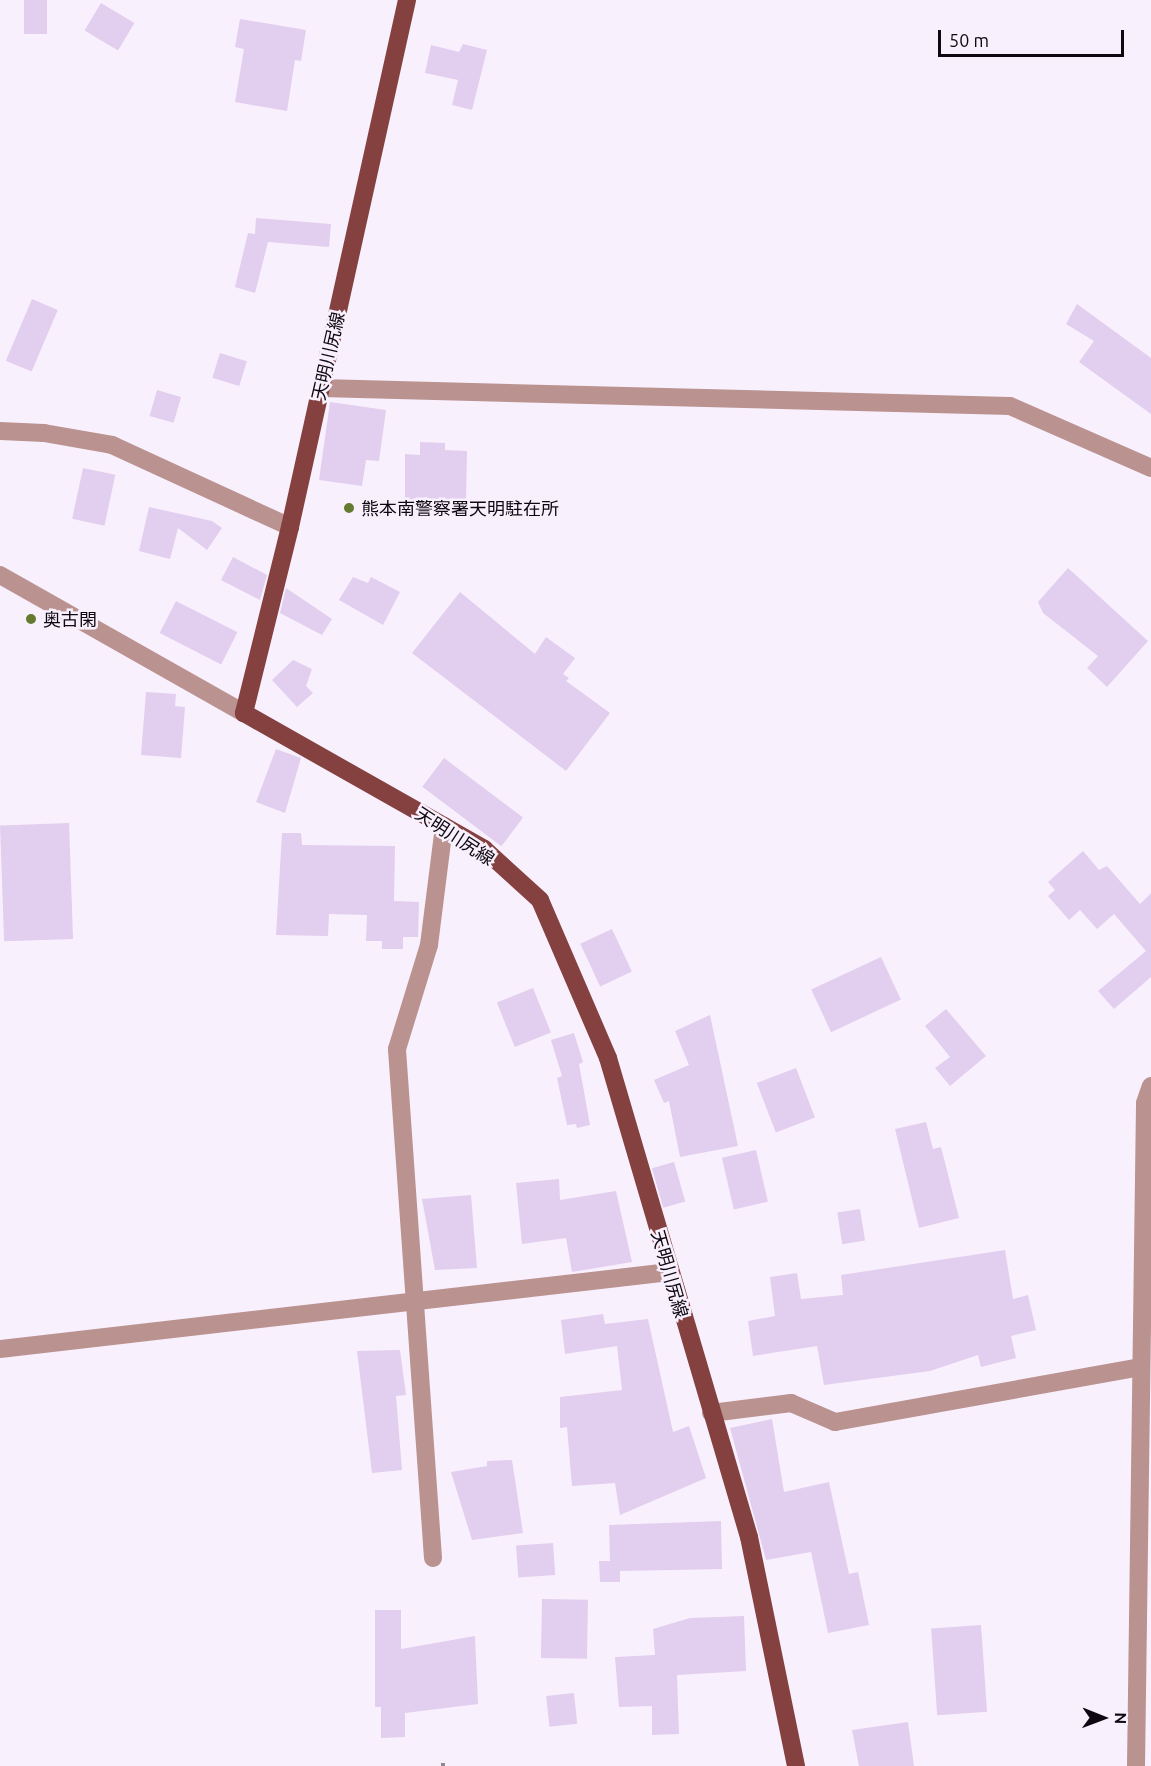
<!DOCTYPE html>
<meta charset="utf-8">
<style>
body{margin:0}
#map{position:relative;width:1151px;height:1766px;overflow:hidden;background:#f9f0fd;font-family:Ubuntu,"Noto Sans JP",sans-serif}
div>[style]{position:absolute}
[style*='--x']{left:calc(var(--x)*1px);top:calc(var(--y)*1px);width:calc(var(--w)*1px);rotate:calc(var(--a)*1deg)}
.building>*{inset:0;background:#e2ceee;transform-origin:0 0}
.path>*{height:4px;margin-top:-2px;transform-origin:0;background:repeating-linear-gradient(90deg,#908993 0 4.5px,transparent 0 9px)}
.minor>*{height:18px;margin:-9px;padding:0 9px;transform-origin:9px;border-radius:9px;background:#ba9290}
.major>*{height:18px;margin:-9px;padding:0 9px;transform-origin:9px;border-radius:9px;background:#844140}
.dots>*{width:16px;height:16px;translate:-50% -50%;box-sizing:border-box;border:3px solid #f9f0fd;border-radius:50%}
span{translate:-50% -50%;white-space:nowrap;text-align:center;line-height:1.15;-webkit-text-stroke:5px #f9f0fd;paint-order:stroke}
.street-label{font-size:18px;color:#0e0910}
.poi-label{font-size:18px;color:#0e0910}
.left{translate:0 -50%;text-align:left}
.north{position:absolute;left:1073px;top:1688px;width:60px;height:60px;-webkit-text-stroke:4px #f9f0fd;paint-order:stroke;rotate:91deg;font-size:16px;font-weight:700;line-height:24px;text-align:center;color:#0e0910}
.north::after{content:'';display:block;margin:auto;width:21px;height:27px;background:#0e0910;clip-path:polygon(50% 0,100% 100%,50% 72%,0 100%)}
.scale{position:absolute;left:938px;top:30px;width:186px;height:27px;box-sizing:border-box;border:3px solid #0e0910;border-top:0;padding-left:8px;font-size:18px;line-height:21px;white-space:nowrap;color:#0e0910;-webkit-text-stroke:4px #f9f0fd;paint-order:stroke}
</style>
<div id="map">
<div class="building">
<i style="left:24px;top:0;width:23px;height:34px"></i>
<i style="left:101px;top:3px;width:39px;height:32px;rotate:31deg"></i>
<i style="clip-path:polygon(240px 19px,306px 30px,301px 61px,295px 60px,287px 111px,235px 102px,244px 49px,235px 47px)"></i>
<i style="clip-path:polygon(463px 44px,487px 50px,472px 110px,452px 105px,458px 80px,425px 73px,431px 45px,459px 52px)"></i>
<i style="clip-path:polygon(256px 218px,331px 224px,329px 247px,268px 242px,255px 293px,235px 287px,248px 233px,255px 234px)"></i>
<i style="left:32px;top:299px;width:28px;height:67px;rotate:23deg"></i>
<i style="clip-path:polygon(1077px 304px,1151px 358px,1151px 414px,1079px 362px,1094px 341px,1066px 324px)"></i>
<i style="left:220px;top:353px;width:28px;height:26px;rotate:17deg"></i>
<i style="left:157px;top:390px;width:25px;height:27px;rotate:16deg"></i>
<i style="clip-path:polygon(330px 402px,386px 410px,379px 461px,366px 460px,362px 486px,319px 480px)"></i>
<i style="clip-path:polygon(420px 442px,445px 443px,445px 450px,467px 451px,466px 502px,405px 501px,405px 454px,420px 455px)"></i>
<i style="left:83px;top:468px;width:33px;height:52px;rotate:12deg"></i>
<i style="clip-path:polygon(149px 507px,212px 521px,222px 528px,207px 550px,178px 528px,170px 559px,139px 551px)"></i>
<i style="clip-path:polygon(233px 557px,267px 575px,260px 600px,221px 580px)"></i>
<i style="clip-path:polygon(1068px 568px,1148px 641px,1107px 687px,1087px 668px,1098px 656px,1043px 613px,1038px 602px)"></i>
<i style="clip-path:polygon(353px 577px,368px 583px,371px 577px,400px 592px,383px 625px,339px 600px)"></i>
<i style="clip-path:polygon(286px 588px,332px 619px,322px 635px,280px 613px)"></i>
<i style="clip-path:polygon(460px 592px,535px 654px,546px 637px,575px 658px,563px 674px,569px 678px,566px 681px,610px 713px,566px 771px,412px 653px)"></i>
<i style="left:176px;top:601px;width:69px;height:36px;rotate:27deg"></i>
<i style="clip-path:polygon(293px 660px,312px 669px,306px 686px,313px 693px,297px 707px,272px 680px)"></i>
<i style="clip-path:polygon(146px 692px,176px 694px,175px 706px,185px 707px,181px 758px,141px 755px)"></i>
<i style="clip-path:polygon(276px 749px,301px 758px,285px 813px,256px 802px)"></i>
<i style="left:444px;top:758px;width:99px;height:36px;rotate:37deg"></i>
<i style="left:69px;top:823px;width:116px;height:69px;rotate:88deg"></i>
<i style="clip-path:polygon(282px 833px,301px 833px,302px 845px,395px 846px,394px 901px,419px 902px,418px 937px,403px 937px,403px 949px,382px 949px,382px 941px,366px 941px,367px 915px,329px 914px,328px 936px,276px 935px)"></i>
<i style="clip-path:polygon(1083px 851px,1099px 870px,1107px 866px,1140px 904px,1151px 893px,1151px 977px,1114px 1009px,1098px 991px,1146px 951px,1114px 914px,1097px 929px,1080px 910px,1069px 920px,1048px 896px,1055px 890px,1048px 882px)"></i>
<i style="left:612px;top:929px;width:47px;height:35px;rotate:65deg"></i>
<i style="left:881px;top:957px;width:47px;height:77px;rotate:65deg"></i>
<i style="left:533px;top:988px;width:48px;height:39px;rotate:68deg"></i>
<i style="clip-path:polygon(946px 1009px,986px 1056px,950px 1086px,935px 1068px,950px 1057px,925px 1026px)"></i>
<i style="clip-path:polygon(710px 1015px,738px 1146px,680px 1157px,669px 1101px,664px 1103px,654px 1080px,689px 1065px,675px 1031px)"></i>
<i style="clip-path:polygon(574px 1033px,583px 1062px,579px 1064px,590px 1125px,577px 1128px,576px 1124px,567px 1125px,557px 1078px,562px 1076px,551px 1040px)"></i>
<i style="left:796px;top:1068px;width:53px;height:42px;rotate:69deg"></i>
<i style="clip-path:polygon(926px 1122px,933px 1149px,941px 1147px,959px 1218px,919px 1228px,895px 1129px)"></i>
<i style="left:756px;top:1150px;width:53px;height:35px;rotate:77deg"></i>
<i style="left:674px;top:1162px;width:41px;height:23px;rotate:74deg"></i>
<i style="clip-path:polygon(559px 1179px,560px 1200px,616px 1191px,632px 1262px,572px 1272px,566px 1238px,522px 1244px,516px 1183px)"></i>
<i style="clip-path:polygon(471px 1195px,477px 1268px,435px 1270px,422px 1199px)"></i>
<i style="left:860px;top:1209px;width:32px;height:23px;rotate:81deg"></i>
<i style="clip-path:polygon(1005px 1250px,1013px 1299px,1028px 1295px,1036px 1330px,1011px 1336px,1016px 1358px,981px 1367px,978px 1355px,930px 1371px,824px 1385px,817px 1346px,753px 1356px,748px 1321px,775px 1316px,770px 1277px,797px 1273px,801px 1299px,843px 1295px,841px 1275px)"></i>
<i style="clip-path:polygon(603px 1314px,605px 1324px,648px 1319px,673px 1432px,689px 1426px,706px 1478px,620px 1515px,615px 1483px,572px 1486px,567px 1427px,560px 1428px,560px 1397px,622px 1390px,617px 1346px,565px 1354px,561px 1320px)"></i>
<i style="clip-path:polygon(400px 1350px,406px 1395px,396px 1396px,402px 1470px,372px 1473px,357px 1351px)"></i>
<i style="clip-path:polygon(772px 1419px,784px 1492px,829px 1482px,849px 1574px,858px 1572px,869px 1625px,828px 1633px,811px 1552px,766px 1560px,730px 1428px)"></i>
<i style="clip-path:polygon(512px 1460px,523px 1533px,472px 1540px,451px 1472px,487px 1466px,487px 1461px)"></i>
<i style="clip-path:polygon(721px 1521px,722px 1569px,620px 1571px,620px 1582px,600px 1582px,599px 1561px,610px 1561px,609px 1525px)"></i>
<i style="left:553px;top:1543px;width:32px;height:37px;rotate:86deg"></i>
<i style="left:542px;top:1599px;width:46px;height:59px;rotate:1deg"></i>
<i style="clip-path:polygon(375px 1610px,401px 1610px,401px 1649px,475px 1636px,478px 1704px,405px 1713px,405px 1737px,381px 1738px,381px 1707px,375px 1707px)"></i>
<i style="clip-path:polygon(744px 1616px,746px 1671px,677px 1675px,679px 1734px,652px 1735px,652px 1706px,619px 1707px,615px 1657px,655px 1655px,653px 1629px,690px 1618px)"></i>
<i style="left:981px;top:1625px;width:87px;height:50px;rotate:86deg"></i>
<i style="left:574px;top:1693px;width:31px;height:28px;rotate:84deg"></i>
<i style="clip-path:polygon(908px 1722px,914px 1766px,859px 1766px,852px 1730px)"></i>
</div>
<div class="path">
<i style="--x:443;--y:1763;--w:3;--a:90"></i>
</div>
<div class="minor">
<i style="--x:321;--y:388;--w:689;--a:1.5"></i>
<i style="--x:1010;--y:406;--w:154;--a:23.7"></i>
<i style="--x:0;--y:431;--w:44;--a:2.6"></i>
<i style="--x:44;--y:433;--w:69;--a:10"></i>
<i style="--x:112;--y:445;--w:196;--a:24.7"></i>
<i style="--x:0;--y:575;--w:280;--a:29.5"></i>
<i style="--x:0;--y:1349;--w:674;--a:-6.56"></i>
<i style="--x:711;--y:1413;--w:81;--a:-7.1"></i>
<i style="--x:791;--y:1403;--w:48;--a:23.4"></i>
<i style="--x:835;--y:1422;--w:310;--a:-10.2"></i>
<i style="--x:433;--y:1558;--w:510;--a:-94.05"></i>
<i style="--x:397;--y:1049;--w:109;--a:-72.9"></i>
<i style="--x:429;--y:945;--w:120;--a:-82.8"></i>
<i style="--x:1136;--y:1766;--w:663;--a:-89.22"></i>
<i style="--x:1145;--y:1103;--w:18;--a:-71"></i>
</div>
<div class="major">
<i style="--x:407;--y:0;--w:540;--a:102.52"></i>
<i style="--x:290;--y:527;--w:192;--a:103.9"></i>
<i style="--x:244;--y:713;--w:276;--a:29.5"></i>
<i style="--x:484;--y:849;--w:76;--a:42.3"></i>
<i style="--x:540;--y:900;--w:172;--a:66.7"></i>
<i style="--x:608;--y:1058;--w:499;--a:73.6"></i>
<i style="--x:749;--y:1537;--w:234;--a:78.4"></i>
</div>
<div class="dots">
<i style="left:349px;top:508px;background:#627b2e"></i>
<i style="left:31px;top:619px;background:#627b2e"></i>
</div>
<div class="street-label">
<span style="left:328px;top:356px;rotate:-77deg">天明川尻線</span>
<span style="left:455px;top:836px;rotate:33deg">天明川尻線</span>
<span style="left:670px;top:1274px;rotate:74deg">天明川尻線</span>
</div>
<div class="poi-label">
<span class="left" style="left:361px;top:508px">熊本南警察署天明駐在所</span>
<span class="left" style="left:43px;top:619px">奥古閑</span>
</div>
<div class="north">N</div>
<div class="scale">50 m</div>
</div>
